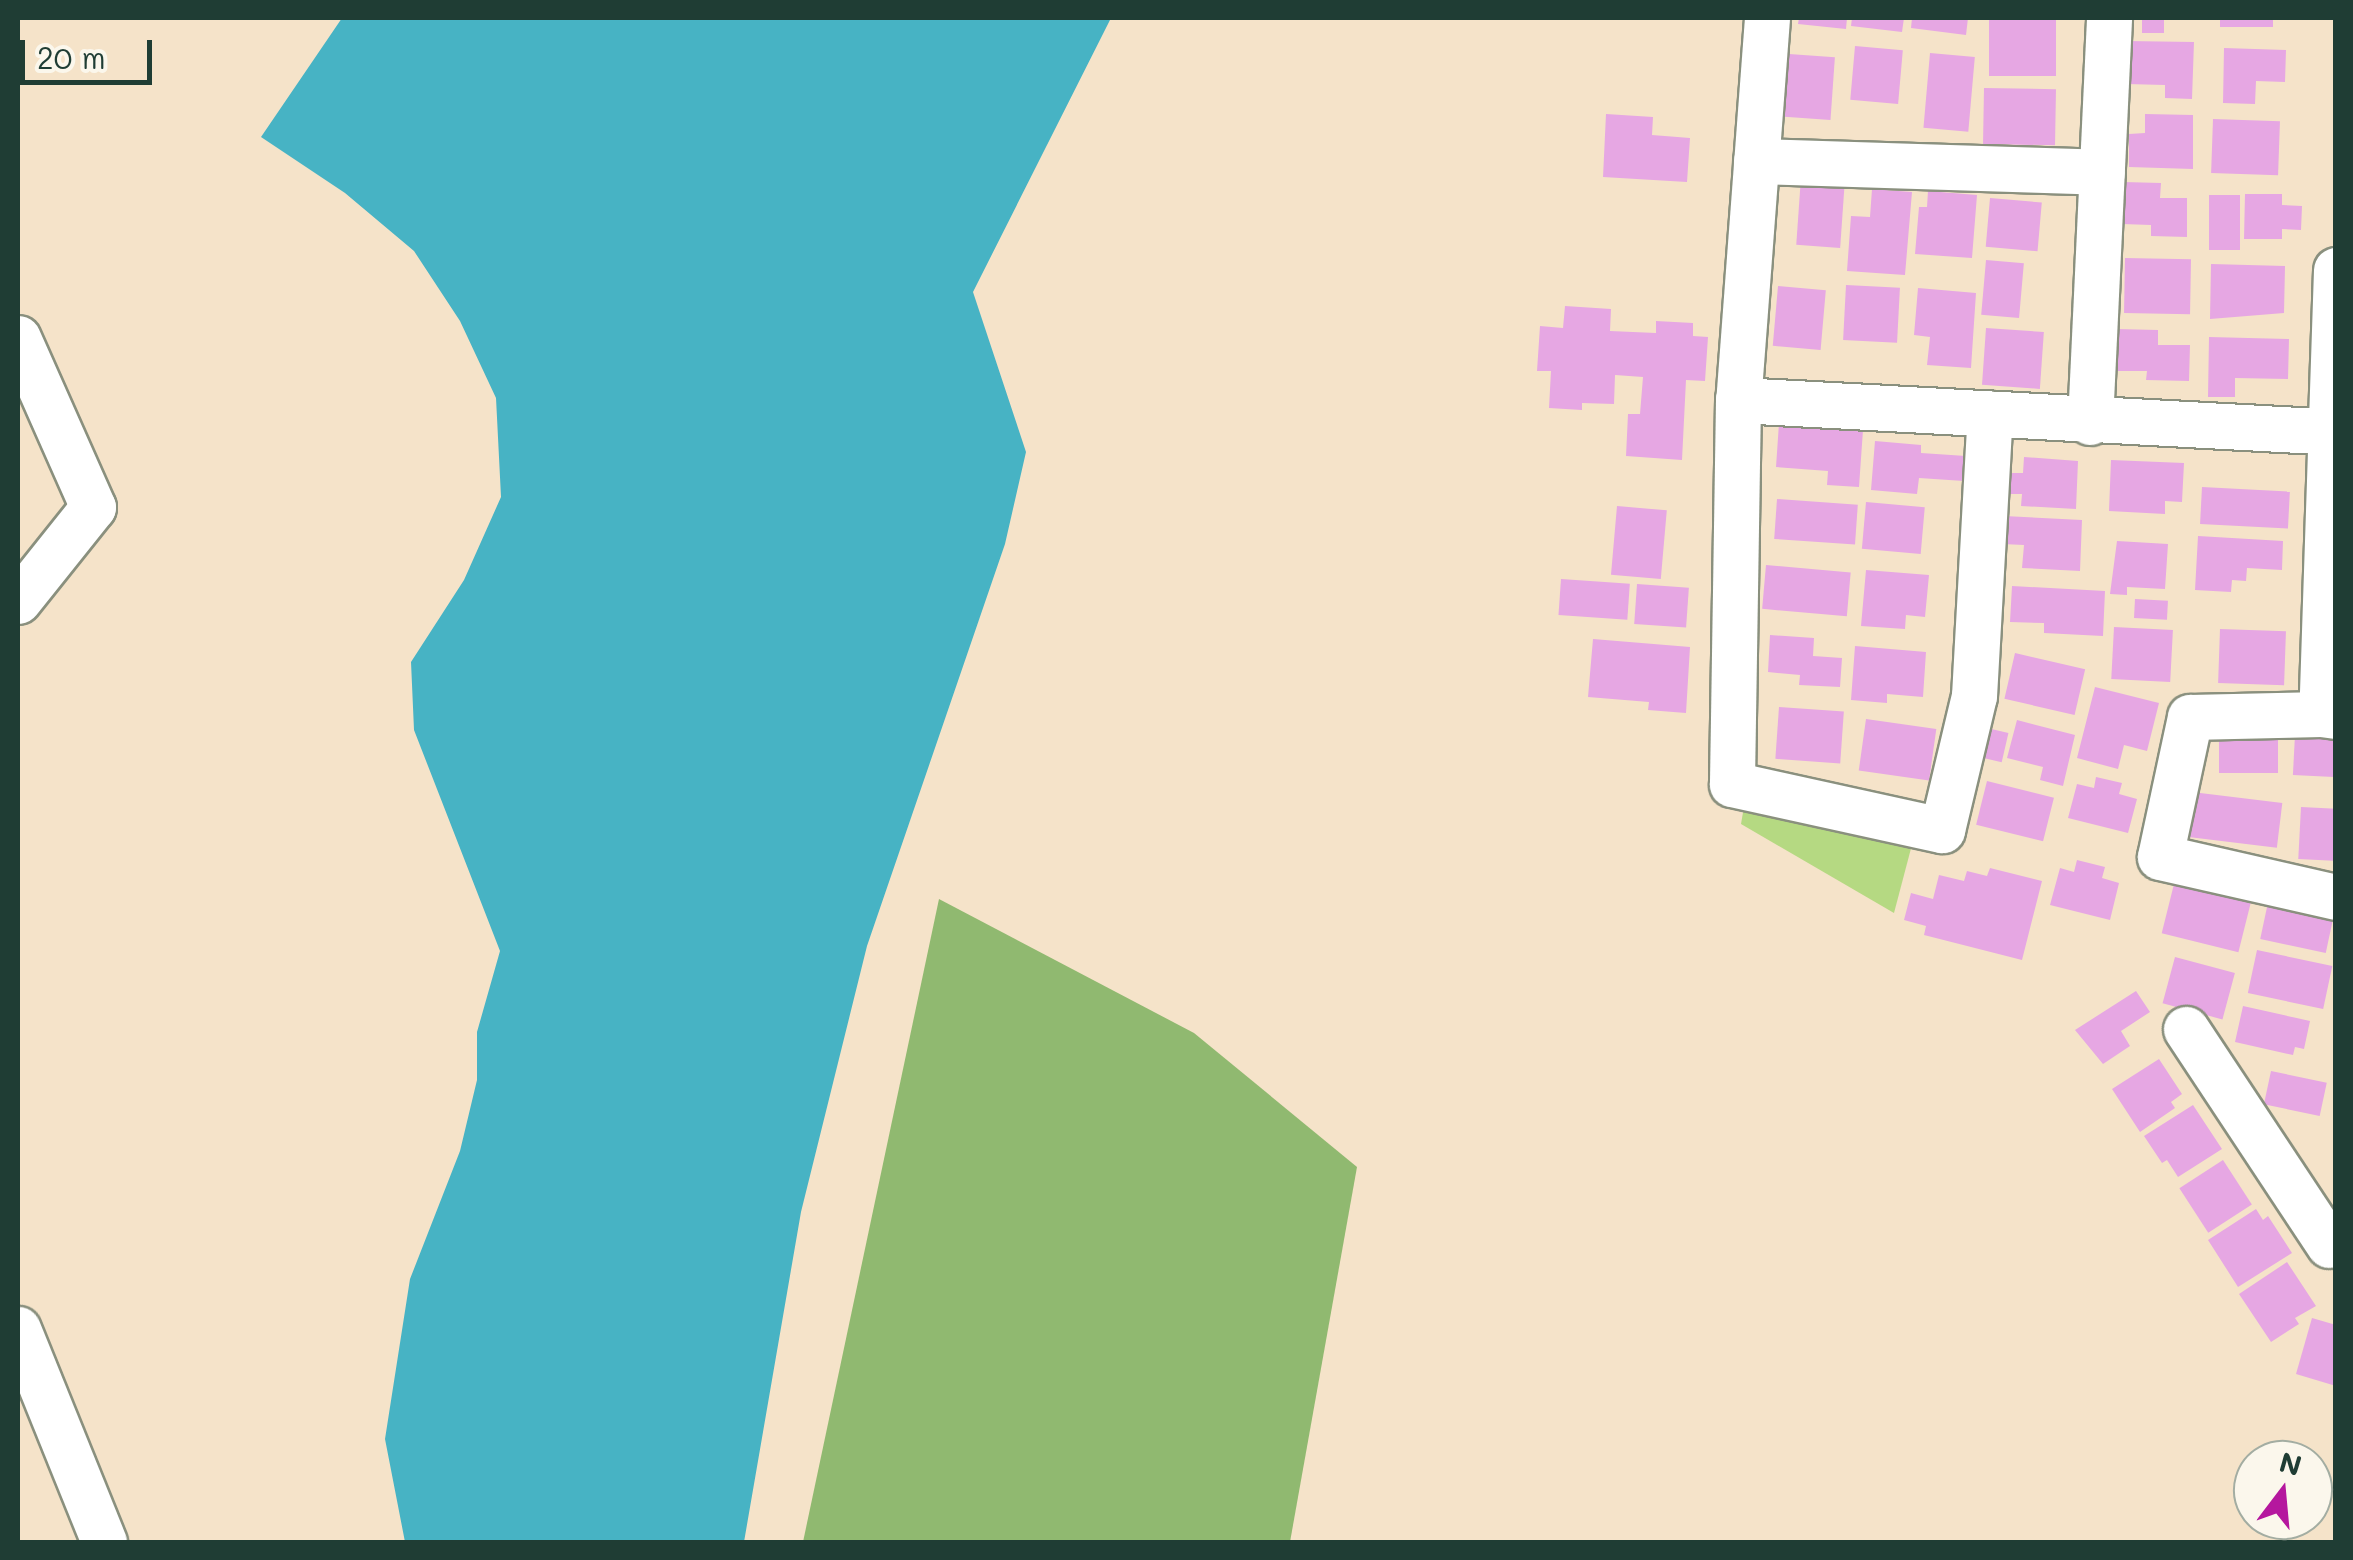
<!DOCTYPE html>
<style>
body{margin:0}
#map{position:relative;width:2353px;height:1560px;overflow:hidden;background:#f5e3c9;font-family:Mali,sans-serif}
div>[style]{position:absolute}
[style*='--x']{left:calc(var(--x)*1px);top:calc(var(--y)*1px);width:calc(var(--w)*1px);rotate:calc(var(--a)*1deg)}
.green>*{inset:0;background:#b5d982}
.forest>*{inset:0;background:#90b970}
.water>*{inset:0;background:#47b3c4}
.building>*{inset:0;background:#e6a7e3;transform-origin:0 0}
.roads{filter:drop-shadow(2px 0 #8a907e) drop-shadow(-2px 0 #8a907e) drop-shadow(0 2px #8a907e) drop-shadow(0 -2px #8a907e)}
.minor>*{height:45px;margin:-22.5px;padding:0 22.5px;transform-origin:22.5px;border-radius:22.5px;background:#fff}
span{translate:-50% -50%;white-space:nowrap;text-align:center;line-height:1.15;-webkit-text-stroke:10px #fbf7ec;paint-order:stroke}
.frame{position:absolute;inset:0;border:20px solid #1f3d34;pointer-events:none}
.north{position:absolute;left:2233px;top:1440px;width:100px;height:100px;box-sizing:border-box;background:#fbf7ec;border:2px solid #a3ada2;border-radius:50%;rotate:16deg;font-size:28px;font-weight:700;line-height:40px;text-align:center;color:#1f3d34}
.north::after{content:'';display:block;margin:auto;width:35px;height:45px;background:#b5179e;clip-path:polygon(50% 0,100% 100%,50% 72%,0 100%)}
.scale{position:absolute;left:20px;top:40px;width:132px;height:45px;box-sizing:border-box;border:5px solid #1f3d34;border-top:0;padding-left:12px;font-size:30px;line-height:35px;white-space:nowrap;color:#1f3d34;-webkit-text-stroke:8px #fbf7ec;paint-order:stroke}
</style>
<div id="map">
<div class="green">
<i style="clip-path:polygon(1745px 801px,1914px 837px,1894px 913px,1741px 824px)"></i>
</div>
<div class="forest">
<i style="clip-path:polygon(939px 899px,1194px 1033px,1357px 1167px,1290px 1542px,803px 1542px)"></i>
</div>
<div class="water">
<i style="clip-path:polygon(342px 18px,1111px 18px,973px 292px,1026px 452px,1005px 544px,867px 946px,801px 1212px,744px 1542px,405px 1542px,385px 1439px,410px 1279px,460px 1151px,477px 1080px,477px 1032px,500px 951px,414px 730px,411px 662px,464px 580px,501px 497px,496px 398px,460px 321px,414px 251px,345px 193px,261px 137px)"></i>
</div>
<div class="building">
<i style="clip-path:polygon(1799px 18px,1847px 18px,1846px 29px,1798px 24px)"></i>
<i style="clip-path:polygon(1852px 18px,1904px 18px,1902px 32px,1851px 26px)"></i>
<i style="clip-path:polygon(1912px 18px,1968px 18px,1966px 35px,1911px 28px)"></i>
<i style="left:1989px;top:18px;width:67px;height:58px"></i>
<i style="left:2142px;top:18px;width:22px;height:15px"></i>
<i style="left:2220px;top:18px;width:53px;height:9px"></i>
<i style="clip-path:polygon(2126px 41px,2194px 42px,2192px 99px,2165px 98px,2165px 85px,2126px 84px)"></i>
<i style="left:1855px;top:46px;width:48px;height:54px;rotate:5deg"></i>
<i style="clip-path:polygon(2224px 48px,2286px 50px,2285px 82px,2256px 81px,2255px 104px,2223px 103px)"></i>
<i style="left:1930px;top:53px;width:45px;height:75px;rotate:5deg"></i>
<i style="left:1789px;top:54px;width:46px;height:63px;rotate:4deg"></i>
<i style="left:1984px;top:88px;width:72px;height:56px;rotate:1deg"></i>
<i style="clip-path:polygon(1606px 114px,1653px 117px,1652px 135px,1690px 138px,1687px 182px,1603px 177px)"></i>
<i style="clip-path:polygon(2145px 114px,2193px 115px,2193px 169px,2129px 167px,2129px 134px,2145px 133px)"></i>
<i style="left:2213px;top:119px;width:67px;height:54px;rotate:2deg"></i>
<i style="left:1801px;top:177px;width:44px;height:68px;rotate:4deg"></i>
<i style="clip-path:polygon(2123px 182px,2161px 183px,2160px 198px,2187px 198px,2187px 237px,2151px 236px,2151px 225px,2122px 224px)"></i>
<i style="clip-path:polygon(1872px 189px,1912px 192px,1905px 275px,1847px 271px,1851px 216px,1870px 217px)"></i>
<i style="clip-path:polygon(1928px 191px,1977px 195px,1972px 258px,1915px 254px,1919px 207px,1927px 207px)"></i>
<i style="clip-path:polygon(2245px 194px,2282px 194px,2282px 205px,2302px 206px,2301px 230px,2282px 229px,2282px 239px,2244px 239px)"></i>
<i style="left:2209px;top:195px;width:31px;height:55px"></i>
<i style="left:1990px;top:198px;width:52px;height:49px;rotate:5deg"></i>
<i style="left:2125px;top:258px;width:66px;height:55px;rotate:1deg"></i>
<i style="left:1986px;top:260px;width:38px;height:55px;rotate:5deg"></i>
<i style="clip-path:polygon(2211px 264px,2285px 266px,2284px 313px,2210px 319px)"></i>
<i style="left:1846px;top:285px;width:54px;height:55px;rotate:3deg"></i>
<i style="left:1778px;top:286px;width:48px;height:60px;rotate:5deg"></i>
<i style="clip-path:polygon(1918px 288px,1976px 293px,1971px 368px,1927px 365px,1930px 337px,1914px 335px)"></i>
<i style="clip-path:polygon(1565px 306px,1611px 309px,1610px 331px,1656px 333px,1656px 321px,1693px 323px,1693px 336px,1708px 337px,1705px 381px,1686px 380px,1682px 460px,1626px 456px,1628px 414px,1640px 414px,1643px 377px,1615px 375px,1614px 404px,1582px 403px,1582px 410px,1549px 408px,1551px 371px,1537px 371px,1540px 326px,1563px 328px)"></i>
<i style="left:1986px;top:328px;width:58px;height:57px;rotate:4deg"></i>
<i style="clip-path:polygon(2116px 329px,2158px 330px,2158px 345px,2190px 345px,2189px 381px,2146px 380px,2147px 371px,2116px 371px)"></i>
<i style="clip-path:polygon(2209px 337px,2289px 339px,2288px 379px,2235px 378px,2235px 397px,2208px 397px)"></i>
<i style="clip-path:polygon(1779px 423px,1863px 430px,1859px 487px,1827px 485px,1828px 471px,1776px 467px)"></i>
<i style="clip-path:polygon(1875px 441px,1921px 445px,1921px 453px,1966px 456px,1964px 481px,1919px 478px,1917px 494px,1871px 490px)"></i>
<i style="clip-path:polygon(2024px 457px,2078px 461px,2076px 509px,2021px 506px,2022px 494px,2009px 494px,2010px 473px,2023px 473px)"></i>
<i style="clip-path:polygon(2111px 460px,2184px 463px,2182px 502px,2165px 501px,2165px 514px,2109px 511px)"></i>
<i style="left:2202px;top:487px;width:88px;height:37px;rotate:3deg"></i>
<i style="left:1777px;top:499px;width:81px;height:40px;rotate:4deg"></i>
<i style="left:1866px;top:502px;width:59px;height:47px;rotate:5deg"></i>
<i style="left:1617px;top:506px;width:50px;height:69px;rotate:5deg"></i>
<i style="clip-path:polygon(2004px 516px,2082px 520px,2080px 571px,2022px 568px,2024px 545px,2002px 544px)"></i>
<i style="clip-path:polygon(2198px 536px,2283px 541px,2282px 570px,2247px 568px,2246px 581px,2232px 580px,2231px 592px,2195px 590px)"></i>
<i style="clip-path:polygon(2117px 541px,2168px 544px,2165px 589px,2127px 587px,2127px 595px,2110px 594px)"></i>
<i style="left:1766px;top:565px;width:85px;height:44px;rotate:5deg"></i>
<i style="clip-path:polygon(1866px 570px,1929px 575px,1925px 617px,1906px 615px,1905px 629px,1861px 626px)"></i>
<i style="left:1561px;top:579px;width:69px;height:36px;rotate:4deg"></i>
<i style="left:1637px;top:584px;width:52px;height:40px;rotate:4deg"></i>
<i style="clip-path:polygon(2012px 586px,2105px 591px,2103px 636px,2044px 633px,2044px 623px,2010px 622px)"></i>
<i style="left:2135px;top:599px;width:33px;height:19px;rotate:3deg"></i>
<i style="left:2114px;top:627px;width:59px;height:52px;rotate:3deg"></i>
<i style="left:2220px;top:629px;width:66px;height:54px;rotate:2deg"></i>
<i style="clip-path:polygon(1770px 635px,1814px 638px,1813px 656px,1842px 658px,1840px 687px,1799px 685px,1800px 675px,1768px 672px)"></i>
<i style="clip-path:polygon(1593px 639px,1690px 647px,1686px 713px,1648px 710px,1649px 702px,1588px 697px)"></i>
<i style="clip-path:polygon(1855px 646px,1926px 652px,1923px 697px,1887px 694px,1887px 703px,1851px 700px)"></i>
<i style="left:2015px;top:653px;width:72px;height:47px;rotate:13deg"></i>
<i style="clip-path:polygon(2095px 687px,2159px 703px,2147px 751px,2124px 745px,2118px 769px,2077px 758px)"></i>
<i style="left:1779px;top:707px;width:65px;height:52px;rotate:4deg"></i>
<i style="left:1866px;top:719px;width:71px;height:52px;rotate:8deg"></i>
<i style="clip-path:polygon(2017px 720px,2075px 735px,2063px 786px,2040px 780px,2043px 767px,2007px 758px)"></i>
<i style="left:1987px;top:728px;width:22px;height:30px;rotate:13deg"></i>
<i style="left:2219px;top:730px;width:59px;height:43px"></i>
<i style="left:2295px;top:735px;width:41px;height:40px;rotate:3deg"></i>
<i style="clip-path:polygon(2096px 777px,2122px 783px,2119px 794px,2137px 799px,2128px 833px,2068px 818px,2077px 784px,2094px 788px)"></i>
<i style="left:1987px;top:781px;width:69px;height:45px;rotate:14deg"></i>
<i style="left:2192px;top:792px;width:91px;height:45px;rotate:7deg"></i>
<i style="left:2301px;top:807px;width:35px;height:52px;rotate:3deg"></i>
<i style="clip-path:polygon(2077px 860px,2105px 867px,2102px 878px,2119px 883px,2110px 920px,2050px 905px,2060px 868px,2074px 872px)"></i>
<i style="clip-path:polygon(1990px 868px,2042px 881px,2022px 960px,1924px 935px,1926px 926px,1904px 920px,1911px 893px,1933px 899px,1939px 875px,1964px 881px,1967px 871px,1987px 876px)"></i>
<i style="left:2176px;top:876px;width:79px;height:59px;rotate:14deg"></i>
<i style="left:2270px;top:893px;width:67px;height:47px;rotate:12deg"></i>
<i style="left:2257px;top:950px;width:77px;height:44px;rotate:12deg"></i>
<i style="left:2175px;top:957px;width:62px;height:48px;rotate:15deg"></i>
<i style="clip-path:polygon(2136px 991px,2150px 1012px,2121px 1031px,2130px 1046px,2103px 1064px,2075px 1030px)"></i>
<i style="clip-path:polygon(2243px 1006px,2310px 1021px,2304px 1049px,2295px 1047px,2293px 1055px,2235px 1042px)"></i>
<i style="clip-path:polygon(2159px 1059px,2182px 1094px,2171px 1102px,2175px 1108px,2140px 1132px,2112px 1089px)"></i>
<i style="left:2271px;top:1071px;width:57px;height:34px;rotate:12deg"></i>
<i style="clip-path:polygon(2193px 1105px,2222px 1149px,2178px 1177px,2167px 1160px,2162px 1163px,2144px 1136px)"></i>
<i style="left:2223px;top:1160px;width:53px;height:52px;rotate:57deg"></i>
<i style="clip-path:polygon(2256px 1209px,2263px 1220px,2268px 1216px,2292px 1253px,2238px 1287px,2208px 1240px)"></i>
<i style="clip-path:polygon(2287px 1262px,2316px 1306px,2295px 1318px,2299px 1324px,2271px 1342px,2239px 1294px)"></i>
<i style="clip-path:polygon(2312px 1318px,2336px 1325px,2336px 1386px,2296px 1374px)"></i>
</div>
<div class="roads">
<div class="minor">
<i style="--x:1767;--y:18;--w:383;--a:94.3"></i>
<i style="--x:1738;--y:400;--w:384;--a:90.9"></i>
<i style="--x:1732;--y:784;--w:215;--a:12.4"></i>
<i style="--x:1942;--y:830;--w:138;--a:-76.6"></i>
<i style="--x:1974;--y:696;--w:283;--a:-86.8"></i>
<i style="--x:1756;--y:161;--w:346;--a:1.8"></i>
<i style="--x:2336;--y:270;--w:444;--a:91.9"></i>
<i style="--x:2321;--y:714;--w:15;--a:8"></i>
<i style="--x:18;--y:338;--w:185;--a:66.1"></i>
<i style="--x:93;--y:507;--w:120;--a:128.6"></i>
<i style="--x:1738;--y:400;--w:599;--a:3.06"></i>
<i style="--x:2090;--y:422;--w:404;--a:-87.3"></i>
<i style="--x:2321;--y:714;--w:131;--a:178.7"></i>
<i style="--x:2190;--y:717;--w:143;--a:102.1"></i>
<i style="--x:2160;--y:857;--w:180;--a:12.8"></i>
<i style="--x:2186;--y:1029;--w:259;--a:56.5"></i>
<i style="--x:18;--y:1329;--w:230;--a:68"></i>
</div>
</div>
<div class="frame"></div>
<div class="north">N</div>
<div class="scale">20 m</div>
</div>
